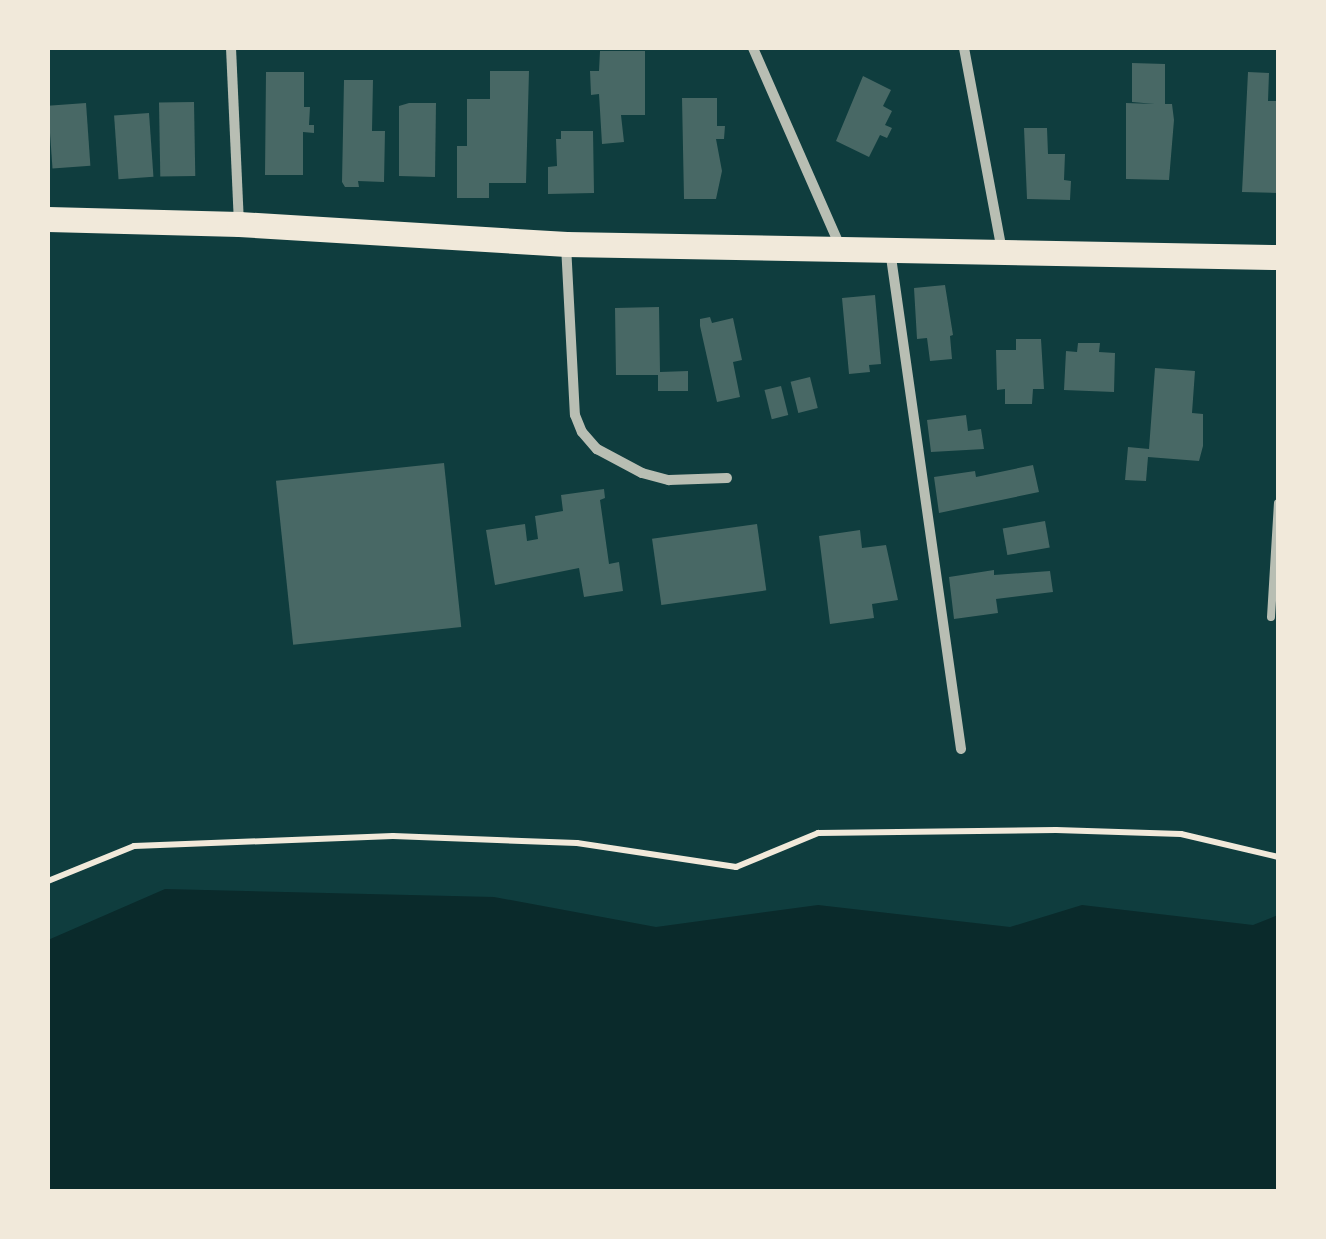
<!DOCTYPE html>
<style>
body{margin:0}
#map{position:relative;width:1326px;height:1239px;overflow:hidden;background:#0f3d3e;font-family:Figtree,sans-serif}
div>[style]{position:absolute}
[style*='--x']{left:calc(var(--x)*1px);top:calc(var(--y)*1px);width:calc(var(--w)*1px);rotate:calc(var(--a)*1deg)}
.water>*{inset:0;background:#0a2a2b}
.building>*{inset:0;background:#486865;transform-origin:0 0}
.path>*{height:6px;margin:-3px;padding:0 3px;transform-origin:3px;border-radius:3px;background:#f1e9da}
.service>*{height:8px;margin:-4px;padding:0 4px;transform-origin:4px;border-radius:4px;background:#b8beb3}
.minor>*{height:10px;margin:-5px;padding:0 5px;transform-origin:5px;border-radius:5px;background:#b8beb3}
.primary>*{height:25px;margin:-12.5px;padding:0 12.5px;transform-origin:12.5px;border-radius:12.5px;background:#f1e9da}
span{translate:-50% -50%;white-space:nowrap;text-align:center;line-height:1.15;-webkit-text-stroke:9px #f1e9da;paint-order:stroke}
.frame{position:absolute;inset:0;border:50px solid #f1e9da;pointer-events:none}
</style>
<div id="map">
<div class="water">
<i style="clip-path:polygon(165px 889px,494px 897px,656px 927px,818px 905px,1010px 927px,1082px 905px,1253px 925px,1278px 915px,1278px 1191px,48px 1191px,48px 940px)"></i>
</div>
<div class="building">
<i style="clip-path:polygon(600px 51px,645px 51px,645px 115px,621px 115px,624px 142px,602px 144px,599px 94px,591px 95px,590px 71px,599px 71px)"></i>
<i style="clip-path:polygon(1132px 63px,1165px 64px,1165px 104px,1172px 104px,1174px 120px,1169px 180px,1126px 179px,1126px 103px,1155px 104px,1132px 102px)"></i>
<i style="clip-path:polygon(490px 71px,529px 71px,526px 183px,489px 183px,489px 198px,457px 198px,457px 146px,467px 146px,467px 99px,490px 99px)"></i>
<i style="clip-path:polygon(266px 72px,304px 72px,304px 107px,310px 107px,309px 125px,314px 125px,314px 133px,303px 132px,303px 175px,265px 175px)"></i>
<i style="clip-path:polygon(1248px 72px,1269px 73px,1268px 101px,1276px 101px,1278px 193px,1242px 192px)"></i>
<i style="clip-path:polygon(863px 76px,891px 90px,883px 106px,892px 111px,885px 125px,892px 128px,887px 138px,880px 135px,869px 157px,836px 141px)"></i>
<i style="clip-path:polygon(344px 80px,373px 80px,372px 131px,385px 131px,384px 182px,358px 181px,359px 187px,345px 187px,342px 182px)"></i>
<i style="clip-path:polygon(682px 98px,717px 98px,717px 126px,725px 126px,724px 139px,716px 139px,722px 171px,716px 199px,684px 199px)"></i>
<i style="left:194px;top:102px;width:74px;height:35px;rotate:89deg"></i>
<i style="left:86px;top:103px;width:63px;height:38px;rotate:86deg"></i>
<i style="clip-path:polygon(409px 103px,436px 103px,435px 177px,399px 176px,399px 106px)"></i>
<i style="left:149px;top:113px;width:64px;height:35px;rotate:86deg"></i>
<i style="clip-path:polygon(1024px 128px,1047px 128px,1048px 154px,1065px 154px,1064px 180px,1071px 181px,1070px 200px,1027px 199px)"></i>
<i style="clip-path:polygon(561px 131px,593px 131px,594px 193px,548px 194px,548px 167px,557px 166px,556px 139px,561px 139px)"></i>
<i style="clip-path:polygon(945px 285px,953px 335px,950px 336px,952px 359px,930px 361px,927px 338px,917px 339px,914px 288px)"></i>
<i style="clip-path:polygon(875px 295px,881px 364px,869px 365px,870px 372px,849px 374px,842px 298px)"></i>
<i style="clip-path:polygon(659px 307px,660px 372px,688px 371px,688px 391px,658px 391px,658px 375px,616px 375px,615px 308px)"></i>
<i style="clip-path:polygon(710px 317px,712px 323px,733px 318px,742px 360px,733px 362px,740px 397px,717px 402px,700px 326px,700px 319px)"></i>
<i style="clip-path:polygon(1016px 339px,1041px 339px,1044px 389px,1033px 389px,1032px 404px,1005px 404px,1005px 389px,997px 390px,996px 350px,1016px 350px)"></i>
<i style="clip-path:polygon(1078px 343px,1100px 343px,1099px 352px,1115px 353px,1114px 392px,1064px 390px,1066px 351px,1077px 352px)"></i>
<i style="clip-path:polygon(1155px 368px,1195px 371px,1192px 413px,1203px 414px,1203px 446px,1199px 461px,1148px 457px,1146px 481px,1125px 480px,1128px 447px,1149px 449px)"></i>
<i style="left:810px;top:377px;width:32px;height:20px;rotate:76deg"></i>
<i style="left:781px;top:386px;width:30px;height:17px;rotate:76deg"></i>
<i style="clip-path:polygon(966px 415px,968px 431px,981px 429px,984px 449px,931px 452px,927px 420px)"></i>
<i style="left:444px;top:463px;width:165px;height:169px;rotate:84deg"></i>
<i style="clip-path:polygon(1033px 465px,1039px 492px,939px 513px,934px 477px,975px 471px,976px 477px)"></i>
<i style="clip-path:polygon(604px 489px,605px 498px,600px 500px,609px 564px,619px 562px,623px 591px,584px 597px,579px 568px,495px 585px,486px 530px,525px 524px,527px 541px,538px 539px,535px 516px,563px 511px,561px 495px)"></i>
<i style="left:1045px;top:521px;width:27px;height:43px;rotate:80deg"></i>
<i style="left:757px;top:524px;width:67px;height:106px;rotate:82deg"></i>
<i style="clip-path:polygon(860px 530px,862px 548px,886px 545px,898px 600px,872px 604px,874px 618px,830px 624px,819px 536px)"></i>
<i style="clip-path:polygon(994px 570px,994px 575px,1050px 571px,1053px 592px,996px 599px,998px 613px,954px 619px,949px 577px)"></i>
</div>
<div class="path">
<i style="--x:48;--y:881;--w:93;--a:-22.1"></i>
<i style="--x:134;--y:846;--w:259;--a:-2.2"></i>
<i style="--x:393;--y:836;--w:184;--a:2.2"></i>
<i style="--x:577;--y:843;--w:161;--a:8.6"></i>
<i style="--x:736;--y:867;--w:89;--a:-22.5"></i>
<i style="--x:818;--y:833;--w:238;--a:-0.7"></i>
<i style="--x:1056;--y:830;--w:125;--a:1.8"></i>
<i style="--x:1181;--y:834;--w:100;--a:13.3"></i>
</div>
<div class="service">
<i style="--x:1271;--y:617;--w:114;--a:-86.5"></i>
</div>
<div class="minor">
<i style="--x:231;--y:48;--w:175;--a:87.4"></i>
<i style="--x:753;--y:48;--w:219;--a:66.3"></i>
<i style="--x:964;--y:48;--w:207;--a:79.4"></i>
<i style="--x:566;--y:245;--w:170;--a:87"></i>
<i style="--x:575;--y:415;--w:18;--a:68"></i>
<i style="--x:582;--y:432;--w:23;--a:49"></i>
<i style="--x:597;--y:449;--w:51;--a:28.1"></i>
<i style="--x:642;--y:473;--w:28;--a:15"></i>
<i style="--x:669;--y:480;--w:58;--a:-2"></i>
<i style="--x:890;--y:250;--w:504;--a:81.9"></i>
</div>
<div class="primary">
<i style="--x:48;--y:219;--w:191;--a:1.5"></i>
<i style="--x:239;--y:224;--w:328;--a:3.5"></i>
<i style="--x:566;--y:244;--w:712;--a:1.05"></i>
</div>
<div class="frame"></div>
</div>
